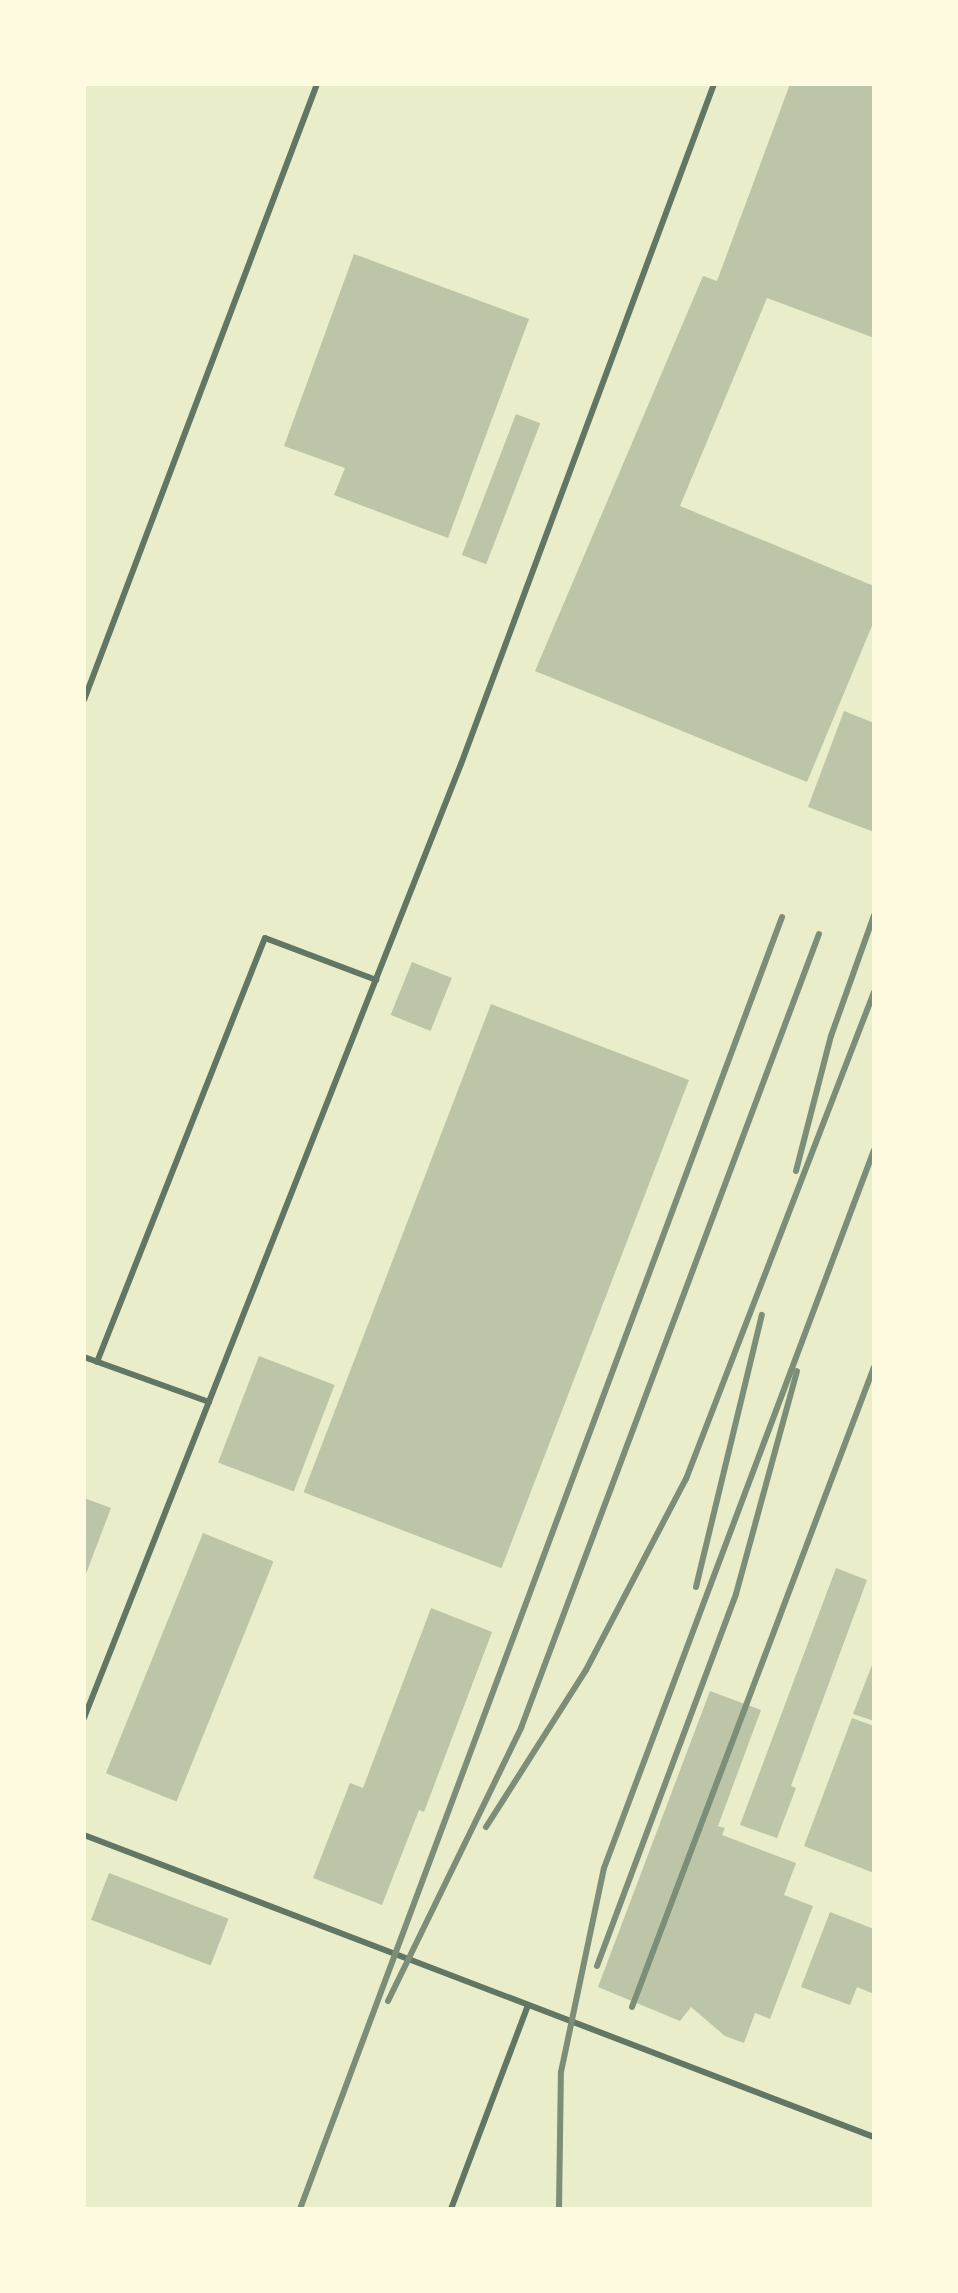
<!DOCTYPE html>
<style>
body{margin:0}
#map{position:relative;width:958px;height:2293px;overflow:hidden;background:#e9edc9;font-family:"Public Sans",sans-serif}
div>[style]{position:absolute}
[style*='--x']{left:calc(var(--x)*1px);top:calc(var(--y)*1px);width:calc(var(--w)*1px);rotate:calc(var(--a)*1deg)}
.building>*{inset:0;background:#bcc5a7;transform-origin:0 0}
.service>*{height:6px;margin:-3px;padding:0 3px;transform-origin:3px;border-radius:3px;background:#617663}
.rail>*{height:6px;margin:-3px;padding:0 3px;transform-origin:3px;border-radius:3px;background:#7c8e77}
span{translate:-50% -50%;white-space:nowrap;text-align:center;line-height:1.15;-webkit-text-stroke:8px #fefae0;paint-order:stroke}
.frame{position:absolute;inset:0;border:86px solid #fefae0;pointer-events:none}
</style>
<div id="map">
<div class="building">
<i style="clip-path:polygon(790px 84px,874px 84px,874px 338px,767px 298px,680px 506px,874px 586px,874px 621px,807px 782px,535px 671px,703px 276px,717px 281px)"></i>
<i style="clip-path:polygon(354px 254px,529px 319px,448px 538px,334px 495px,345px 468px,284px 446px)"></i>
<i style="left:516px;top:414px;width:26px;height:151px;rotate:21deg"></i>
<i style="clip-path:polygon(844px 711px,874px 723px,874px 832px,808px 807px)"></i>
<i style="left:412px;top:962px;width:43px;height:57px;rotate:22deg"></i>
<i style="left:491px;top:1004px;width:212px;height:523px;rotate:21deg"></i>
<i style="left:259px;top:1356px;width:81px;height:114px;rotate:21deg"></i>
<i style="clip-path:polygon(84px 1498px,111px 1508px,84px 1579px)"></i>
<i style="left:203px;top:1533px;width:76px;height:259px;rotate:22deg"></i>
<i style="clip-path:polygon(836px 1568px,867px 1580px,791px 1786px,796px 1788px,777px 1838px,740px 1825px)"></i>
<i style="clip-path:polygon(431px 1608px,492px 1632px,424px 1812px,419px 1810px,382px 1905px,313px 1878px,350px 1783px,363px 1788px)"></i>
<i style="clip-path:polygon(874px 1660px,874px 1721px,853px 1714px)"></i>
<i style="clip-path:polygon(710px 1691px,761px 1710px,718px 1826px,725px 1828px,722px 1835px,796px 1863px,784px 1895px,813px 1906px,770px 2019px,755px 2013px,744px 2043px,725px 2036px,691px 2007px,680px 2021px,598px 1987px)"></i>
<i style="clip-path:polygon(852px 1718px,874px 1726px,874px 1873px,804px 1846px)"></i>
<i style="left:109px;top:1873px;width:128px;height:50px;rotate:21deg"></i>
<i style="clip-path:polygon(830px 1912px,874px 1929px,874px 1994px,857px 1987px,850px 2005px,801px 1987px)"></i>
</div>
<div class="service">
<i style="--x:84;--y:700;--w:659;--a:-69.28"></i>
<i style="--x:84;--y:1357;--w:133;--a:19.8"></i>
<i style="--x:97;--y:1362;--w:456;--a:-68.4"></i>
<i style="--x:265;--y:938;--w:119;--a:20.7"></i>
<i style="--x:84;--y:1718;--w:1026;--a:-68.44"></i>
<i style="--x:461;--y:764;--w:726;--a:-69.59"></i>
<i style="--x:84;--y:1835;--w:846;--a:20.92"></i>
<i style="--x:451;--y:2209;--w:218;--a:-69.3"></i>
</div>
<div class="rail">
<i style="--x:796;--y:1171;--w:139;--a:-75.5"></i>
<i style="--x:831;--y:1036;--w:128;--a:-70.4"></i>
<i style="--x:696;--y:1587;--w:280;--a:-76.4"></i>
<i style="--x:486;--y:1827;--w:186;--a:-57.5"></i>
<i style="--x:586;--y:1670;--w:216;--a:-62.4"></i>
<i style="--x:686;--y:1479;--w:522;--a:-68.89"></i>
<i style="--x:597;--y:1966;--w:397;--a:-69.5"></i>
<i style="--x:736;--y:1594;--w:231;--a:-74.7"></i>
<i style="--x:388;--y:2001;--w:304;--a:-64"></i>
<i style="--x:521;--y:1728;--w:848;--a:-69.43"></i>
<i style="--x:632;--y:2007;--w:684;--a:-69.29"></i>
<i style="--x:300;--y:2209;--w:1379;--a:-69.54"></i>
<i style="--x:559;--y:2209;--w:137;--a:-89.2"></i>
<i style="--x:561;--y:2072;--w:208;--a:-78.1"></i>
<i style="--x:604;--y:1868;--w:767;--a:-69.39"></i>
</div>
<div class="frame"></div>
</div>
